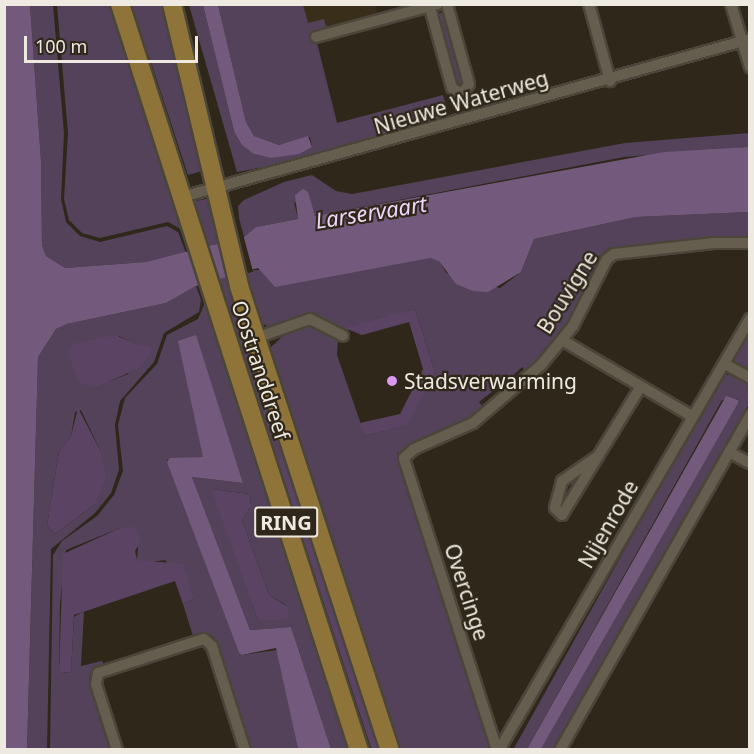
<!DOCTYPE html>
<style>
body{margin:0}
#map{position:relative;width:754px;height:754px;overflow:hidden;background:#2f281a;font-family:"Noto Sans",sans-serif}
div>[style]{position:absolute}
[style*='--x']{left:calc(var(--x)*1px);top:calc(var(--y)*1px);width:calc(var(--w)*1px);rotate:calc(var(--a)*1deg)}
.built>*{inset:0;background:#382e1a}
.green>*{inset:0;background:#53425a}
.forest>*{inset:0;background:#5b4364;transform-origin:0 0}
.water>*{inset:0;background:#735a7c}
.pier>*{inset:0;background:#2f281a;transform-origin:0 0}
.roads{filter:drop-shadow(2px 0 #4b453a) drop-shadow(-2px 0 #4b453a) drop-shadow(0 2px #4b453a) drop-shadow(0 -2px #4b453a)}
.minor>*{height:10px;margin:-5px;padding:0 5px;transform-origin:5px;border-radius:5px;background:#655d4e}
.primary>*{height:18px;margin:-9px;padding:0 9px;transform-origin:9px;border-radius:9px;background:#8f743a}
.dots>*{width:16px;height:16px;translate:-50% -50%;box-sizing:border-box;border:3px solid #2f281a;border-radius:50%}
span{translate:-50% -50%;white-space:nowrap;text-align:center;line-height:1.15;-webkit-text-stroke:4.5px #2f281a;paint-order:stroke}
.shield-label span{padding:2px 4px;background:#2f281a;border:2px solid;border-radius:4px;-webkit-text-stroke-width:0}
.shield-label{font-size:20px;color:#efeae1;font-weight:700}
.street-label{font-size:21px;color:#efeae1}
.poi-label{font-size:21px;color:#efeae1}
.left{translate:0 -50%;text-align:left}
.water-label{font-size:22px;color:#efd6f8;font-style:italic}
.frame{position:absolute;inset:0;border:6px solid #efeae1;pointer-events:none}
.scale{position:absolute;left:24px;top:36px;width:174px;height:27px;box-sizing:border-box;border:3px solid #efeae1;border-top:0;padding-left:8px;font-size:18px;line-height:21px;white-space:nowrap;color:#efeae1;-webkit-text-stroke:4px #2f281a;paint-order:stroke}
</style>
<div id="map">
<div class="built">
<i style="clip-path:polygon(301px 5px,375px 5px,377px 13px,308px 33px)"></i>
</div>
<div class="green">
<i style="clip-path:polygon(30px 5px,53px 5px,64px 133px,61px 199px,66px 222px,80px 236px,100px 242px,167px 226px,178px 232px,186px 253px,146px 262px,65px 268px,46px 256px,42px 245px,41px 161px)"></i>
<i style="clip-path:polygon(57px 5px,112px 5px,187px 241px,179px 228px,168px 222px,100px 238px,82px 233px,69px 220px,64px 199px,68px 133px)"></i>
<i style="clip-path:polygon(127px 5px,165px 5px,205px 170px,188px 175px,150px 59px)"></i>
<i style="clip-path:polygon(189px 5px,203px 5px,234px 131px,254px 154px,271px 158px,303px 150px,312px 147px,310px 137px,279px 145px,254px 136px,246px 122px,218px 5px,303px 5px,308px 23px,324px 19px,326px 27px,314px 31px,337px 123px,443px 95px,450px 120px,312px 158px,237px 172px)"></i>
<i style="clip-path:polygon(440px 13px,445px 14px,465px 85px,457px 89px,437px 17px)"></i>
<i style="clip-path:polygon(749px 133px,749px 147px,624px 157px,315px 216px,294px 202px,298px 219px,256px 227px,244px 237px,239px 218px,238px 206px,244px 200px,284px 182px,312px 175px,336px 191px,352px 194px,625px 143px)"></i>
<i style="clip-path:polygon(210px 198px,221px 242px,205px 248px,191px 202px)"></i>
<i style="clip-path:polygon(749px 212px,749px 237px,689px 240px,606px 253px,572px 320px,528px 374px,522px 367px,506px 382px,511px 389px,503px 396px,497px 388px,479px 402px,485px 410px,466px 422px,397px 453px,493px 749px,400px 749px,269px 349px,284px 335px,312px 325px,338px 338px,337px 355px,365px 436px,407px 425px,435px 372px,415px 309px,342px 331px,311px 313px,268px 326px,260px 323px,255px 312px,245px 271px,430px 258px,439px 260px,446px 273px,500px 288px,521px 272px,534px 239px,636px 217px)"></i>
<i style="clip-path:polygon(229px 276px,288px 457px,278px 462px,216px 280px)"></i>
<i style="clip-path:polygon(evenodd,196px 286px,201px 300px,199px 312px,164px 333px,154px 362px,120px 401px,115px 425px,119px 470px,111px 493px,95px 513px,51px 549px,47px 749px,27px 750px,38px 357px,56px 329px,67px 324px,166px 303px,196px 286px,119px 336px,138px 346px,128px 374px,108px 382px,119px 336px,196px 286px,81px 410px,101px 452px,95px 504px,55px 534px,47px 525px,59px 451px,71px 436px,75px 412px,81px 410px)"></i>
<i style="clip-path:polygon(evenodd,206px 300px,350px 749px,331px 749px,291px 627px,250px 630px,192px 477px,243px 483px,195px 335px,203px 457px,167px 460px,239px 653px,242px 655px,277px 650px,298px 749px,250px 749px,214px 637px,206px 632px,193px 636px,183px 604px,194px 599px,165px 560px,145px 563px,137px 560px,138px 547px,120px 528px,66px 550px,60px 604px,59px 673px,71px 672px,74px 617px,84px 611px,81px 666px,102px 661px,104px 665px,94px 669px,89px 679px,112px 749px,50px 750px,53px 555px,62px 541px,97px 516px,114px 495px,123px 471px,118px 425px,125px 398px,157px 364px,167px 335px,198px 319px,206px 300px,212px 489px,250px 494px,251px 506px,242px 520px,269px 595px,286px 605px,257px 618px,212px 489px)"></i>
<i style="clip-path:polygon(749px 325px,749px 373px,729px 361px)"></i>
<i style="clip-path:polygon(722px 375px,731px 375px,749px 385px,749px 404px,554px 749px,541px 749px,738px 399px,722px 400px,527px 749px,513px 750px)"></i>
</div>
<div class="forest">
<i style="clip-path:polygon(415px 309px,435px 372px,408px 425px,365px 436px,360px 423px,400px 414px,423px 369px,409px 322px,362px 335px,345px 328px)"></i>
<i style="clip-path:polygon(115px 335px,138px 345px,151px 347px,151px 354px,137px 369px,108px 382px,95px 387px,79px 383px,68px 354px,72px 344px)"></i>
<i style="clip-path:polygon(78px 408px,101px 452px,106px 478px,95px 504px,55px 534px,47px 525px,59px 451px,71px 436px)"></i>
<i style="left:288px;top:457px;width:307px;height:11px;rotate:72deg"></i>
<i style="clip-path:polygon(211px 489px,250px 494px,251px 506px,242px 520px,269px 595px,288px 607px,289px 619px,263px 621px,257px 618px)"></i>
<i style="clip-path:polygon(136px 527px,140px 542px,135px 551px,137px 560px,183px 564px,194px 599px,183px 604px,175px 581px,74px 615px,71px 672px,59px 673px,63px 554px,120px 528px)"></i>
</div>
<div class="water">
<i style="clip-path:polygon(4px 5px,30px 5px,41px 161px,42px 245px,46px 256px,65px 268px,146px 262px,244px 237px,256px 227px,298px 219px,295px 195px,303px 189px,308px 192px,315px 216px,664px 152px,749px 147px,749px 212px,636px 217px,534px 239px,521px 272px,488px 292px,473px 291px,456px 284px,439px 261px,430px 258px,275px 287px,258px 268px,196px 286px,166px 303px,67px 324px,56px 329px,38px 357px,27px 749px,5px 749px)"></i>
<i style="clip-path:polygon(203px 5px,218px 5px,246px 122px,254px 136px,279px 145px,308px 136px,312px 147px,299px 154px,271px 158px,254px 154px,242px 145px,234px 131px)"></i>
<i style="clip-path:polygon(196px 335px,243px 483px,192px 477px,250px 630px,291px 627px,331px 749px,298px 749px,276px 648px,242px 655px,239px 653px,167px 462px,170px 458px,203px 457px,178px 341px)"></i>
<i style="clip-path:polygon(726px 396px,738px 400px,738px 403px,541px 749px,527px 749px)"></i>
</div>
<div class="pier">
<i style="left:243px;top:234px;width:39px;height:6px;rotate:75deg"></i>
</div>
<div class="roads">
<div class="minor">
<i style="--x:429;--y:4;--w:87;--a:74.7"></i>
<i style="--x:452;--y:88;--w:12;--a:31"></i>
<i style="--x:462;--y:94;--w:12;--a:-55"></i>
<i style="--x:469;--y:84;--w:83;--a:-105.4"></i>
<i style="--x:589;--y:4;--w:80;--a:74.7"></i>
<i style="--x:731;--y:4;--w:66;--a:73.2"></i>
<i style="--x:316;--y:37;--w:126;--a:-15.1"></i>
<i style="--x:182;--y:197;--w:590;--a:-15.54"></i>
<i style="--x:256;--y:338;--w:57;--a:-19.4"></i>
<i style="--x:310;--y:319;--w:37;--a:27"></i>
<i style="--x:562;--y:340;--w:152;--a:30.4"></i>
<i style="--x:725;--y:364;--w:29;--a:29"></i>
<i style="--x:729;--y:452;--w:24;--a:28"></i>
<i style="--x:598;--y:456;--w:44;--a:145.2"></i>
<i style="--x:562;--y:481;--w:28;--a:105"></i>
<i style="--x:555;--y:508;--w:10;--a:45"></i>
<i style="--x:562;--y:515;--w:151;--a:-58.5"></i>
<i style="--x:117;--y:750;--w:69;--a:-107.7"></i>
<i style="--x:96;--y:684;--w:11;--a:-80"></i>
<i style="--x:98;--y:673;--w:111;--a:-17.8"></i>
<i style="--x:204;--y:639;--w:11;--a:41"></i>
<i style="--x:212;--y:646;--w:109;--a:72.4"></i>
<i style="--x:497;--y:750;--w:306;--a:-107.7"></i>
<i style="--x:404;--y:458;--w:13;--a:-42"></i>
<i style="--x:414;--y:449;--w:64;--a:-23.8"></i>
<i style="--x:473;--y:423;--w:89;--a:-40.5"></i>
<i style="--x:541;--y:365;--w:50;--a:-50.6"></i>
<i style="--x:573;--y:326;--w:75;--a:-63.1"></i>
<i style="--x:607;--y:259;--w:9;--a:-36"></i>
<i style="--x:614;--y:254;--w:100;--a:-6.3"></i>
<i style="--x:713;--y:243;--w:37;--a:0"></i>
<i style="--x:499;--y:750;--w:499;--a:-59.8"></i>
<i style="--x:560;--y:750;--w:385;--a:-60.4"></i>
</div>
<div class="primary">
<i style="--x:120;--y:4;--w:783;--a:72.24"></i>
<i style="--x:172;--y:4;--w:290;--a:76.6"></i>
<i style="--x:239;--y:286;--w:488;--a:72"></i>
</div>
</div>
<div class="dots">
<i style="left:392px;top:381px;background:#dc99f4"></i>
</div>
<div class="shield-label">
<span style="left:286px;top:522px">RING</span>
</div>
<div class="street-label">
<span style="left:461px;top:102px;rotate:-16deg">Nieuwe Waterweg</span>
<span style="left:567px;top:292px;rotate:-58deg">Bouvigne</span>
<span style="left:261px;top:370px;rotate:72deg">Oostranddreef</span>
<span style="left:608px;top:524px;rotate:-60deg">Nijenrode</span>
<span style="left:467px;top:592px;rotate:72deg">Overcinge</span>
</div>
<div class="poi-label">
<span class="left" style="left:404px;top:381px">Stadsverwarming</span>
</div>
<div class="water-label">
<span style="left:371px;top:212px;rotate:-9deg">Larservaart</span>
</div>
<div class="frame"></div>
<div class="scale">100 m</div>
</div>
